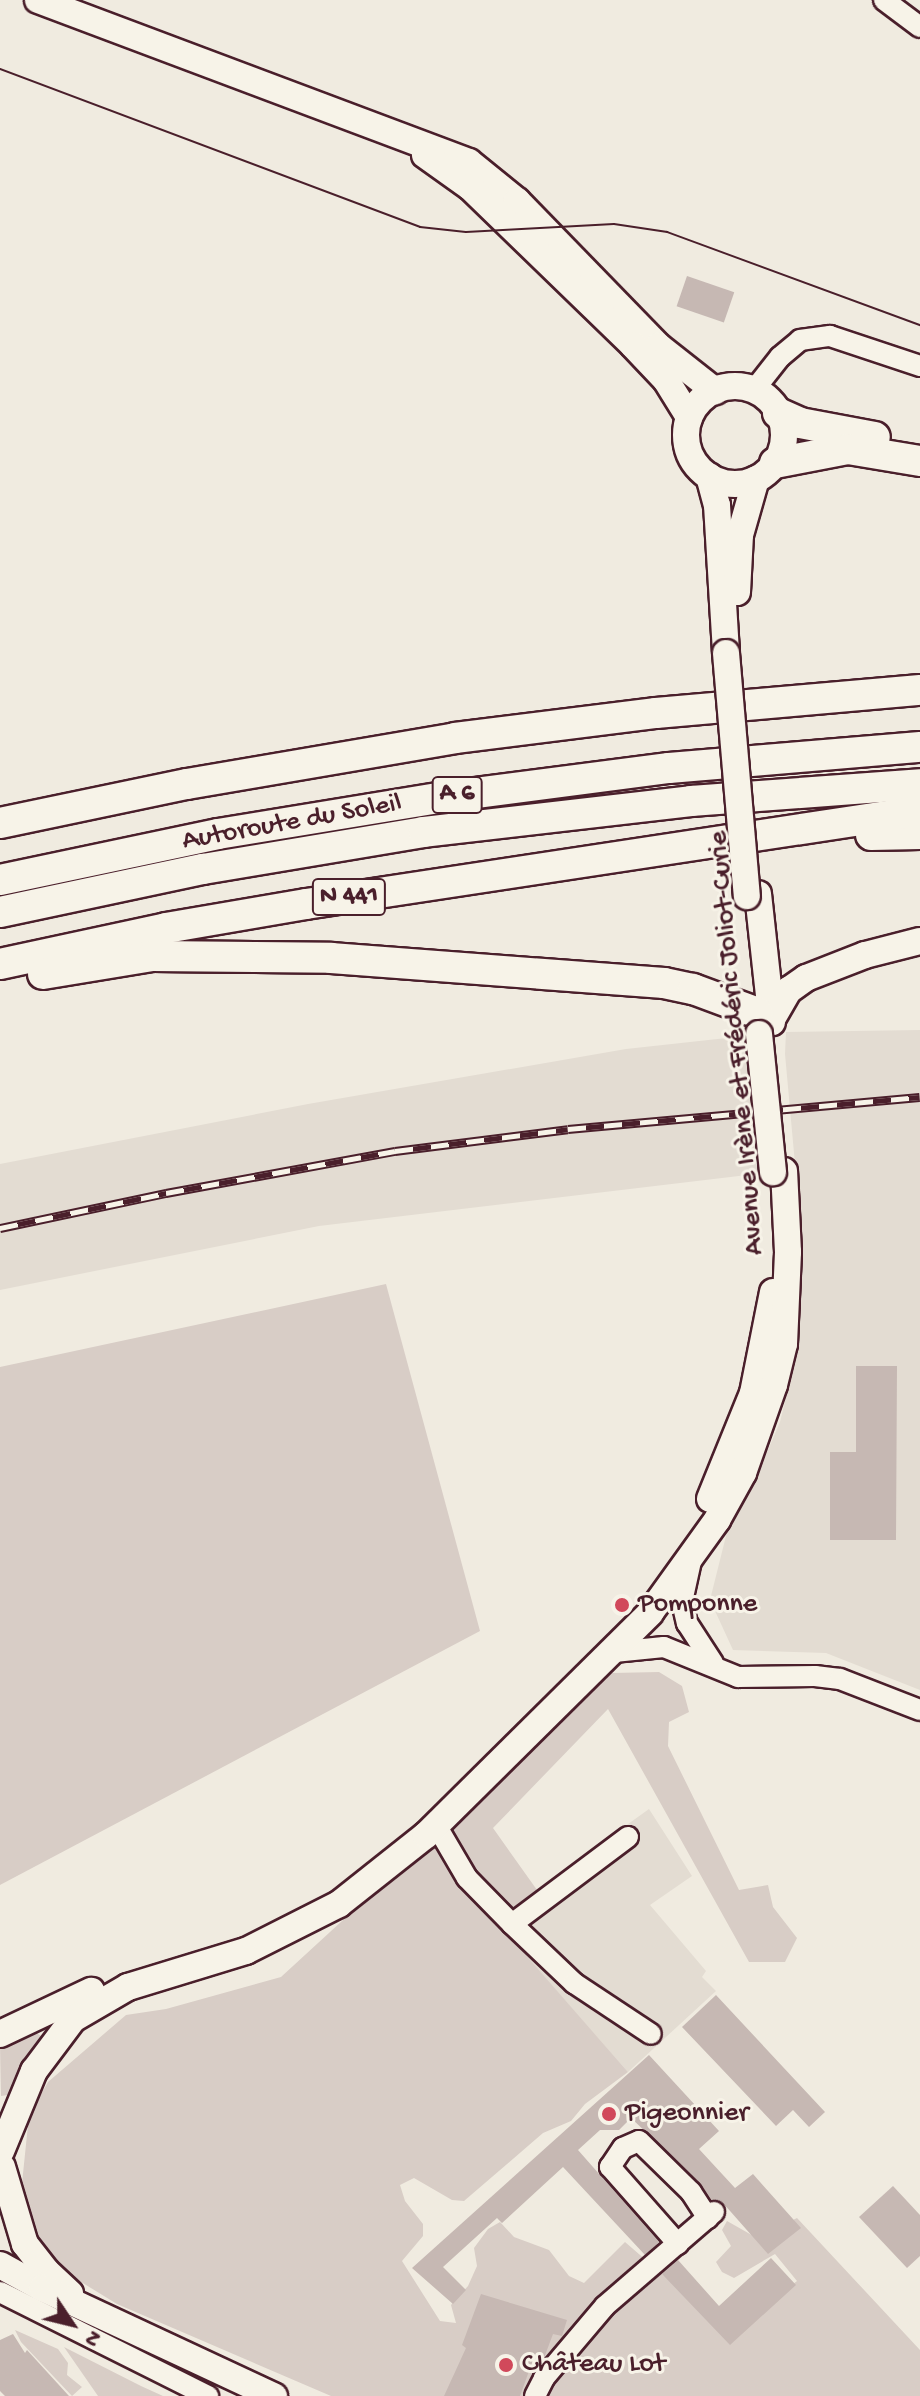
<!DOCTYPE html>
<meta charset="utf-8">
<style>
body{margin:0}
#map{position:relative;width:920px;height:2396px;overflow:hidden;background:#f0ebe0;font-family:"Gochi Hand",sans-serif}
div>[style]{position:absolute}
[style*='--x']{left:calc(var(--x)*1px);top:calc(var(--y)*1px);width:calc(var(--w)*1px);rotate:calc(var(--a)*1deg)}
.built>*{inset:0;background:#e3dcd2}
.green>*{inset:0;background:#d8cdc6}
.building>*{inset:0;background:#c6b8b3;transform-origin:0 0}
.roads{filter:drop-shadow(2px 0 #4a1f2b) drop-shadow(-2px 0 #4a1f2b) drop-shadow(0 2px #4a1f2b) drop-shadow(0 -2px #4a1f2b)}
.minor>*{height:20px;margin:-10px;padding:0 10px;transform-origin:10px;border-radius:10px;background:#f7f3e8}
.major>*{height:26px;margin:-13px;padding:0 13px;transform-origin:13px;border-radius:13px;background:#f7f3e8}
.major>.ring{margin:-13px;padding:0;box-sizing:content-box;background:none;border:26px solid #f7f3e8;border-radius:50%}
.highway>*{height:30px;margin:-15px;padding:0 15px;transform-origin:15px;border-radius:15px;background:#f7f3e8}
.tram>*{height:2px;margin:-1px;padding:0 1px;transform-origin:1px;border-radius:1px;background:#4a1f2b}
.rail>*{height:9px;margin-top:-4.5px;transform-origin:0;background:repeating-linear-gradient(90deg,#f7f3e8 0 18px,#4a1f2b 0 36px);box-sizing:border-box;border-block:2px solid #4a1f2b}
.bridges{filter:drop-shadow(2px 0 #4a1f2b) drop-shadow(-2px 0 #4a1f2b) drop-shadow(0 2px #4a1f2b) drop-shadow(0 -2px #4a1f2b)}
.major-bridge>*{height:26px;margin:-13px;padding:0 13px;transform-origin:13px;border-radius:13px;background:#f7f3e8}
.dots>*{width:22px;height:22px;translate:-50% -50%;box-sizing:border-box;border:4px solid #f7f3e8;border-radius:50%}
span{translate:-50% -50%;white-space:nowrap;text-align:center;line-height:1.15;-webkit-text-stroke:6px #f7f3e8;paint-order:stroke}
.shield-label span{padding:2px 6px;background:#f7f3e8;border:2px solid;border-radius:6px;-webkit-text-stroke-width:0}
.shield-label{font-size:26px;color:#4a1f2b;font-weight:700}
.street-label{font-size:28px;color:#4a1f2b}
.poi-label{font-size:28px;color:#4a1f2b}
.left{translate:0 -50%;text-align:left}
.north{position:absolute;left:32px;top:2284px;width:80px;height:80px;-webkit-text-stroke:6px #f7f3e8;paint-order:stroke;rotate:125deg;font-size:22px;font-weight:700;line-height:32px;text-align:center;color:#4a1f2b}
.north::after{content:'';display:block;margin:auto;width:28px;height:36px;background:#4a1f2b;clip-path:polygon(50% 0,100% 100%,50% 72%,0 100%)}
</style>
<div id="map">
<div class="built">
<i style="clip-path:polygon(920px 1030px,920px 1690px,826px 1653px,733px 1650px,710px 1600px,728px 1528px,755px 1480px,780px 1422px,799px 1343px,803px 1252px,785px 1054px,786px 1032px)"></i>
<i style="clip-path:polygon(745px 1036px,752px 1059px,765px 1173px,319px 1226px,0 1290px,0 1164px,308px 1104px,626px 1049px)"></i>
<i style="clip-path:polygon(649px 1809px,692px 1876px,650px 1905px,706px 1971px,702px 1977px,716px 1991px,628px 2072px,494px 1920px)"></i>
</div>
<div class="green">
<i style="clip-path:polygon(386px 1284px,480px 1631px,0 1885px,0 1367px)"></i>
<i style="clip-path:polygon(659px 1672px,682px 1686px,689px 1712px,669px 1722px,668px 1746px,739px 1890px,768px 1885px,773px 1907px,797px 1938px,785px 1962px,749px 1962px,608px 1709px,493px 1828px,537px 1890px,495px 1920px,628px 2072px,585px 2104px,571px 2121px,543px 2133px,464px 2201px,452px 2200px,414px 2178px,400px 2185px,405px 2201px,423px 2224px,423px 2236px,402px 2261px,440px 2321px,456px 2323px,451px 2305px,468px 2286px,477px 2266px,474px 2248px,488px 2229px,500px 2222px,514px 2237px,549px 2250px,569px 2276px,584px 2283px,625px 2242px,698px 2305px,755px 2313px,797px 2281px,775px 2254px,734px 2278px,722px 2272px,716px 2262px,731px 2246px,722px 2230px,727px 2221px,757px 2238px,797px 2218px,920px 2350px,920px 2396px,331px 2396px,117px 2304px,73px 2277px,39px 2246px,20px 2203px,29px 2115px,48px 2082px,126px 2015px,166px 2009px,281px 1977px,612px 1673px)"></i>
<i style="clip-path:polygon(34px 2031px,41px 2036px,8px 2095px,1px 2096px,0 2046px)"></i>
<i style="clip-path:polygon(15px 2330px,58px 2349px,68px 2363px,67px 2375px,82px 2387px,72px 2396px,21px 2342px)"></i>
<i style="clip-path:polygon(64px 2347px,141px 2386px,163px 2396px,98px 2396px)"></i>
</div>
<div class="building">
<i style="left:687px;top:276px;width:50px;height:32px;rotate:19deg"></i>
<i style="clip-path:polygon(856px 1366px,897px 1366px,896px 1540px,830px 1540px,830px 1452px,856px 1452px)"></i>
<i style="clip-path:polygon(716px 1995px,825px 2112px,809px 2127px,793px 2110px,776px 2126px,682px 2027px)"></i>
<i style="clip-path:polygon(649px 2055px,719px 2131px,699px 2149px,735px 2188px,753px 2174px,801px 2228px,768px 2254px,723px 2203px,711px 2199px,700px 2183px,631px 2118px,619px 2130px,600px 2130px,578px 2150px,659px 2242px,645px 2255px,563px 2167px,502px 2223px,497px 2218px,443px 2267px,466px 2290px,453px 2304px,412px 2268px)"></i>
<i style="clip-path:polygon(893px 2186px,920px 2215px,920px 2256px,907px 2268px,859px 2217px)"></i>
<i style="clip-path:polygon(771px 2258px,796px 2285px,730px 2345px,662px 2274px,678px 2260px,719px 2306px)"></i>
<i style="clip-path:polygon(481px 2294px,567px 2320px,562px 2336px,553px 2334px,544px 2358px,540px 2362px,533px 2360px,520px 2396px,444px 2396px,466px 2348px,462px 2345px)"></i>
<i style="clip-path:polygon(13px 2334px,25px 2353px,27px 2350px,69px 2396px,5px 2396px,0 2391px,0 2340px)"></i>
</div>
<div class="roads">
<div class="minor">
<i style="--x:884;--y:0;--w:45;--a:36.9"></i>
<i style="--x:754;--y:390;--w:42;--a:-51.8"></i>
<i style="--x:780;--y:357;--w:26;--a:-40"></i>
<i style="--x:800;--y:340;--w:30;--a:-8"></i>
<i style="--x:830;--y:336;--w:95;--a:18.4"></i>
<i style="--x:691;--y:1561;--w:42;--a:102.4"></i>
<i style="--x:682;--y:1602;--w:22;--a:77"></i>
<i style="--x:687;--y:1623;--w:48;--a:57"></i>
<i style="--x:614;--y:1652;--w:50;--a:-5.7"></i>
<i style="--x:664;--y:1647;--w:80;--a:22.1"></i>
<i style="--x:738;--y:1677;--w:77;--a:-0.7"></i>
<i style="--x:815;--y:1676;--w:25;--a:7"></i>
<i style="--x:840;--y:1679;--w:86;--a:21.2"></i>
<i style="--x:436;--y:1825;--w:61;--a:59.7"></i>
<i style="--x:467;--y:1878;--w:64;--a:45.6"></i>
<i style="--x:512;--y:1924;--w:86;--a:43.6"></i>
<i style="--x:574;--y:1983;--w:92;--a:33.5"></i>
<i style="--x:512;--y:1924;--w:145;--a:-36.9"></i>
<i style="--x:678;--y:2244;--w:103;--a:-131.4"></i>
<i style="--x:610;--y:2167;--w:23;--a:-56"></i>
<i style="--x:623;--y:2148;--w:17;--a:-24"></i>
<i style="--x:639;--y:2141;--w:73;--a:44.4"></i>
<i style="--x:691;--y:2192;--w:31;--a:57"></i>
<i style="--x:0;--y:2292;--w:233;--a:26.6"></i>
<i style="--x:535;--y:2396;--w:20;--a:-63"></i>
<i style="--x:544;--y:2378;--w:94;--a:-49.7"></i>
<i style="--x:605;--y:2306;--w:144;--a:-40.8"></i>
</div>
<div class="major">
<i style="--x:38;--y:0;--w:460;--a:20.6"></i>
<i style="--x:469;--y:162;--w:62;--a:39.1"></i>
<i style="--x:517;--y:201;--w:202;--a:45.8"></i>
<i style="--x:658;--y:346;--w:73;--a:38.3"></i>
<i style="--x:425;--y:155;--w:55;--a:35.4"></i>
<i style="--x:470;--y:187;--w:227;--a:44.1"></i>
<i style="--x:633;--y:345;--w:48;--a:46.7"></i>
<i style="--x:666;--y:380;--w:44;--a:58.1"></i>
<i class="ring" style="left:686px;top:386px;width:72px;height:72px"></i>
<i style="--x:709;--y:476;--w:30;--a:75"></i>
<i style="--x:717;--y:505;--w:148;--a:86.5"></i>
<i style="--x:737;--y:592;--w:57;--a:-87"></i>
<i style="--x:740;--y:535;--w:58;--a:-74.1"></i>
<i style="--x:758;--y:894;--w:129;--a:83.8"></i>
<i style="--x:772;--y:1019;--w:34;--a:-60"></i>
<i style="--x:789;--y:990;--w:21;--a:-35"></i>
<i style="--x:806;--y:978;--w:63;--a:-21.3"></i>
<i style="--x:865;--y:955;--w:57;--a:-14.3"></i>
<i style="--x:710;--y:1499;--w:114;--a:-67.9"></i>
<i style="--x:753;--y:1393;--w:103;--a:-78.8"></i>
<i style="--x:0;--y:2034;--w:101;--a:-25.3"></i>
<i style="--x:1;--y:2151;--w:87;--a:-67.6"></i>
<i style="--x:34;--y:2071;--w:65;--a:-53.1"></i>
<i style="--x:73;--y:2019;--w:64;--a:-30.2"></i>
<i style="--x:128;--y:1987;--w:123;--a:-17"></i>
<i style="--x:246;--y:1951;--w:104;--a:-26.8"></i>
<i style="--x:339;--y:1904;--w:111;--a:-38.4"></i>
<i style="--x:426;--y:1835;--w:315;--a:-44.7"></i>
<i style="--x:650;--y:1613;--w:115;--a:-54.2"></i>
<i style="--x:717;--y:1520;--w:54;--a:-61"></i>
<i style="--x:743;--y:1473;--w:93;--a:-70.6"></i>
<i style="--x:774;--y:1385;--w:42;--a:-76.3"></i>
<i style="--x:784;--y:1344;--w:92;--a:-87.5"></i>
<i style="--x:788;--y:1252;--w:81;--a:-92.8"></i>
<i style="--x:2;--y:2167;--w:80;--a:73.4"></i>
<i style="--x:25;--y:2244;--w:34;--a:52"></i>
<i style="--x:46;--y:2271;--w:33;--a:43"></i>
<i style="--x:0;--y:2265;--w:48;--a:28.7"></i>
<i style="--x:42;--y:2288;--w:256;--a:25"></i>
</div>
<div class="highway">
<i style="--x:778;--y:413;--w:24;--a:24"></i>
<i style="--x:800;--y:423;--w:76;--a:10.6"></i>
<i style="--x:775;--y:463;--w:74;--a:-10.9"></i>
<i style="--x:848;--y:449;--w:73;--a:9.5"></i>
<i style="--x:0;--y:823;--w:191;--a:-11.8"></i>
<i style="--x:187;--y:784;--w:272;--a:-9.7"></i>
<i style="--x:455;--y:738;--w:203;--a:-7.1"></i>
<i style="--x:656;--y:713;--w:265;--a:-5"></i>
<i style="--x:871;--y:835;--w:49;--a:-1.2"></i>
<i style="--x:0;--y:880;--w:223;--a:-11.9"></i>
<i style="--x:218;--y:834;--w:230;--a:-9.3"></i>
<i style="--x:445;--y:797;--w:226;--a:-7.4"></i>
<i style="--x:669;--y:768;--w:252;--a:-4.8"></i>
<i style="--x:0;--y:912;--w:208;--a:-12"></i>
<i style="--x:203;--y:869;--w:224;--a:-9.5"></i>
<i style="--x:424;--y:832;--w:269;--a:-6.6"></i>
<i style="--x:691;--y:801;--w:230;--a:-4.2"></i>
<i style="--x:0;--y:964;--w:170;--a:-12.2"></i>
<i style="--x:166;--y:928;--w:142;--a:-9.7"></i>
<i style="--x:306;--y:904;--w:621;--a:-8.61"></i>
<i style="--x:43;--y:974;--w:111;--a:-9.3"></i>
<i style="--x:153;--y:956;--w:178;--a:0.6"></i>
<i style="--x:331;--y:958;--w:334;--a:4.3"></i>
<i style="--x:664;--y:983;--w:30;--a:12"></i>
<i style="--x:693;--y:989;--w:69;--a:20.3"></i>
</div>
</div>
<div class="tram">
<i style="--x:0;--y:69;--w:449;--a:20.6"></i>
<i style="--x:420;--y:227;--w:46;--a:6.2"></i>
<i style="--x:466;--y:232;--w:148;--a:-3.1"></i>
<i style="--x:614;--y:224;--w:54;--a:8.6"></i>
<i style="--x:667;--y:232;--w:270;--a:20.2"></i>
</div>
<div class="rail">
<i style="--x:0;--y:1228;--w:170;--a:-11.9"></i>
<i style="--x:166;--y:1193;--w:233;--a:-10.4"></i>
<i style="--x:395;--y:1151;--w:174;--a:-7.2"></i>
<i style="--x:568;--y:1129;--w:353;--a:-5.2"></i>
</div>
<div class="bridges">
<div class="major-bridge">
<i style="--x:726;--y:653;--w:244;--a:85.1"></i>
<i style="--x:759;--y:1034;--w:139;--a:84.2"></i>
</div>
</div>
<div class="dots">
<i style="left:622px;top:1605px;background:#d1495b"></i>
<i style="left:609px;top:2114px;background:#d1495b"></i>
<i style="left:506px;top:2365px;background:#d1495b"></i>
</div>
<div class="shield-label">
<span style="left:457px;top:795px">A 6</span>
<span style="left:349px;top:897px">N 441</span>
</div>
<div class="street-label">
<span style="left:292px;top:823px;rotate:-10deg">Autoroute du Soleil</span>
<span style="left:738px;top:1043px;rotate:-95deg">Avenue Irène et Frédéric Joliot-Curie</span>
</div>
<div class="poi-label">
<span class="left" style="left:638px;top:1605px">Pomponne</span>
<span class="left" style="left:625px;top:2114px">Pigeonnier</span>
<span class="left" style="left:522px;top:2365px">Château Lot</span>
</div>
<div class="north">N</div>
</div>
